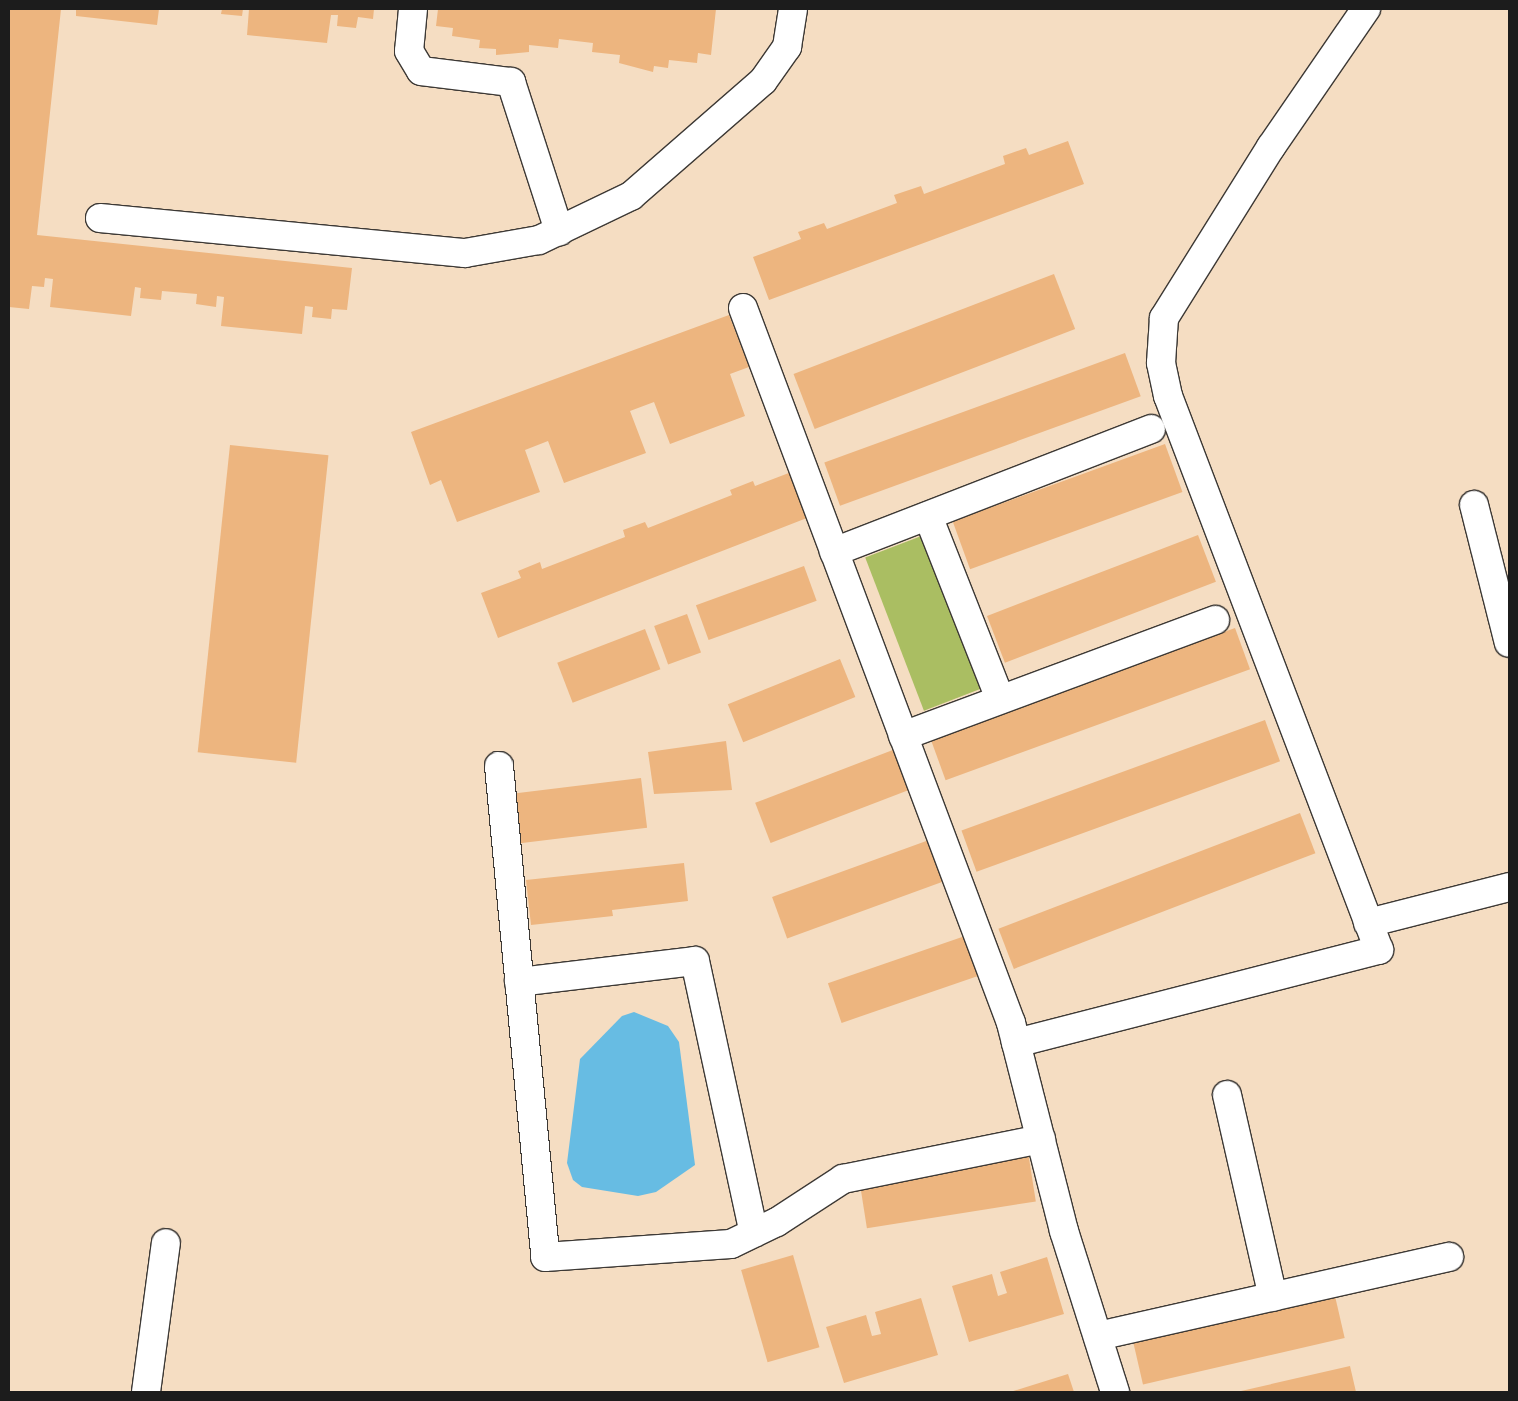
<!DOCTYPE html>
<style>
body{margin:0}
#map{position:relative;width:1518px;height:1401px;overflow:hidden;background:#f5ddc2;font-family:Sriracha,sans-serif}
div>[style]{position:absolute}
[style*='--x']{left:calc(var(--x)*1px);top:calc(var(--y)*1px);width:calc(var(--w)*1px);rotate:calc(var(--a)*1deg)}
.green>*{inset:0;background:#aabe62;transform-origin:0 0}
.water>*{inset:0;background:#67bce3}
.building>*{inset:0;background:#edb57f;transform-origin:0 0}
.roads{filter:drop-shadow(1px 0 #3d3935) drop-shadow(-1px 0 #3d3935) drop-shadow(0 1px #3d3935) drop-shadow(0 -1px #3d3935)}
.minor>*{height:28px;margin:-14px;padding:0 14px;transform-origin:14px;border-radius:14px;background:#fff}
span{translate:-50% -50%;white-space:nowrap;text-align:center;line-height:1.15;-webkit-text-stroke:4px #fdfcf7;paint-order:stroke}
.frame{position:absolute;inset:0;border:10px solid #1c1c1c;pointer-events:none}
</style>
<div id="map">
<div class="green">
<i style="left:924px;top:535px;width:164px;height:63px;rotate:69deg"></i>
</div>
<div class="water">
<i style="clip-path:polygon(634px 1012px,668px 1026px,679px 1042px,695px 1165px,656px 1192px,638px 1196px,582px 1187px,573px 1180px,567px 1163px,580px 1059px,622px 1016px)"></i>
</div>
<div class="building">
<i style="clip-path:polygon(9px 9px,61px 9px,37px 235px,352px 268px,347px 310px,332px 309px,331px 319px,312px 317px,313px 307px,305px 306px,302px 334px,221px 326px,224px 297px,217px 296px,216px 307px,196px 304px,197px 294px,162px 291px,161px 300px,140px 298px,141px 288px,135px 287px,131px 316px,50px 307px,53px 279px,45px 278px,44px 287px,32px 286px,29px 309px,9px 307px)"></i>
<i style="clip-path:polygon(76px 9px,159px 9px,157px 25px,76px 16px)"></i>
<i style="clip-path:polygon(222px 9px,243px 9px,242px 16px,221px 14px)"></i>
<i style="clip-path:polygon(249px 9px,374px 9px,373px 19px,358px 17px,356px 28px,337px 26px,338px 15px,331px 15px,327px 43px,247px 35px)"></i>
<i style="clip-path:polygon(438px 9px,716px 9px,711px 55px,698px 53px,697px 63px,669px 60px,668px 68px,654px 66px,653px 72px,619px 63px,620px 55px,592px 52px,593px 43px,559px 39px,558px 48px,529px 45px,529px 52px,496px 55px,496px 49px,479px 48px,480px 40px,452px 36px,453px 28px,436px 26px)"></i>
<i style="clip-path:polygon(1068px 141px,1084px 184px,769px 300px,753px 257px,801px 239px,798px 232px,824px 223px,827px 229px,897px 203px,894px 195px,921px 186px,924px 194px,1005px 164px,1003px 156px,1026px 148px,1029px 155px)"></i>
<i style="left:1054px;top:274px;width:59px;height:279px;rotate:69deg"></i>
<i style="clip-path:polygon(729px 315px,749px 367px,730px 374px,745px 416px,670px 444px,654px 402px,630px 411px,646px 453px,564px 483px,548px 441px,525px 450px,540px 492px,457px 522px,441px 480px,430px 485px,411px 432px)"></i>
<i style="left:1125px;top:353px;width:46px;height:320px;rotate:70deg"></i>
<i style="left:1165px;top:444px;width:51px;height:226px;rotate:70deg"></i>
<i style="left:230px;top:445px;width:99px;height:309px;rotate:6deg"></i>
<i style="clip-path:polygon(794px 471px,812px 516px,498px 638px,481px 593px,521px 578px,518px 571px,540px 562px,542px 569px,625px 537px,623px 530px,645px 522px,648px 528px,732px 495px,730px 490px,753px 481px,755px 486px)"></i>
<i style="left:1198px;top:535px;width:50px;height:226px;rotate:69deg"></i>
<i style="left:804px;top:566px;width:37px;height:115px;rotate:70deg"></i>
<i style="left:687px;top:614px;width:41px;height:35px;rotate:70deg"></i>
<i style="left:1235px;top:628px;width:44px;height:324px;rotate:70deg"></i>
<i style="left:645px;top:629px;width:43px;height:94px;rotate:69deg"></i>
<i style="left:840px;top:659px;width:41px;height:121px;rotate:68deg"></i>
<i style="left:1265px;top:720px;width:44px;height:323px;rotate:70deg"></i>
<i style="clip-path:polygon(726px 741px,732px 790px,654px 794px,648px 752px)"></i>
<i style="left:898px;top:748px;width:43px;height:153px;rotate:69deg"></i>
<i style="left:641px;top:778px;width:50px;height:132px;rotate:83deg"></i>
<i style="left:1300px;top:813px;width:43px;height:323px;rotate:69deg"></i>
<i style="left:929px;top:840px;width:44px;height:167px;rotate:70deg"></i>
<i style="clip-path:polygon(684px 863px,688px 901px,612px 910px,613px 916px,531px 925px,526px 880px)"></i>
<i style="left:965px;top:936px;width:42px;height:145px;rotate:71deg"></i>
<i style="left:1028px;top:1152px;width:50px;height:171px;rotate:81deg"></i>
<i style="left:793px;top:1255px;width:96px;height:54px;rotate:74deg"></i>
<i style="clip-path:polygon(1047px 1257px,1064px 1314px,969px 1342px,952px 1286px,992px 1274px,998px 1296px,1007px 1293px,1000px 1272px)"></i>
<i style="left:1335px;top:1296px;width:43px;height:207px;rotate:77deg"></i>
<i style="clip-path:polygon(921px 1298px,938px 1355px,844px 1383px,826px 1327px,866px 1315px,872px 1336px,881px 1334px,875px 1312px)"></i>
<i style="clip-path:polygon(1350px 1366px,1356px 1392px,1241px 1392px,1241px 1391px)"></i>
<i style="clip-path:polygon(1068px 1374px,1074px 1392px,1010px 1392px)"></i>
</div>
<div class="roads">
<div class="minor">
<i style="--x:413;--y:9;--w:42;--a:95.4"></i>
<i style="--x:409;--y:51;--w:23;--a:59"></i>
<i style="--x:421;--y:71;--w:91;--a:7"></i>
<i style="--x:511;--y:82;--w:157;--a:72.1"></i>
<i style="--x:100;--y:218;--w:367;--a:5.5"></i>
<i style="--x:465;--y:253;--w:75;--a:-10"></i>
<i style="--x:539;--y:240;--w:102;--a:-25.6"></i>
<i style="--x:631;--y:196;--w:175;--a:-41.1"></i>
<i style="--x:763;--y:81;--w:42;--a:-54.8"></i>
<i style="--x:787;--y:47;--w:38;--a:-81"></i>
<i style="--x:743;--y:308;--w:764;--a:69.45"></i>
<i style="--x:1011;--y:1023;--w:215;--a:75.7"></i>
<i style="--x:1064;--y:1231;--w:169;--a:72.4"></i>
<i style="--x:1474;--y:505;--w:142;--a:75.8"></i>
<i style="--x:928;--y:516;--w:197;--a:68.5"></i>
<i style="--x:834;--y:552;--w:340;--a:-21.2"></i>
<i style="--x:903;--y:736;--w:333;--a:-20.4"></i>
<i style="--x:499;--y:766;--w:493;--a:84.6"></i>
<i style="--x:545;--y:1257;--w:186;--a:-4"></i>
<i style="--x:731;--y:1244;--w:51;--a:-25.6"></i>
<i style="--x:777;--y:1222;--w:79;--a:-33.1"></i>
<i style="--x:843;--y:1179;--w:202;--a:-11.4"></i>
<i style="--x:1368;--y:923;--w:146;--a:-14.3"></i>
<i style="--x:519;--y:982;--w:177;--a:-6.8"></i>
<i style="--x:695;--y:961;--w:278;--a:77.8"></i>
<i style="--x:1016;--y:1043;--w:375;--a:-14.4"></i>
<i style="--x:1379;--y:950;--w:593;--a:-110.85"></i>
<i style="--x:1168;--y:396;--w:34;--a:-102"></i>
<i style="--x:1161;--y:363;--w:45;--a:-86.2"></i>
<i style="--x:1164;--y:318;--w:202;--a:-58"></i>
<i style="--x:1271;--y:147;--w:168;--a:-55.5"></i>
<i style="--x:1227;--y:1095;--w:207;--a:77.2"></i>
<i style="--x:1098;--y:1336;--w:360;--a:-12.7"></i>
<i style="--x:146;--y:1392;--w:150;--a:-82.4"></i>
</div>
</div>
<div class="frame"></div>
</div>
